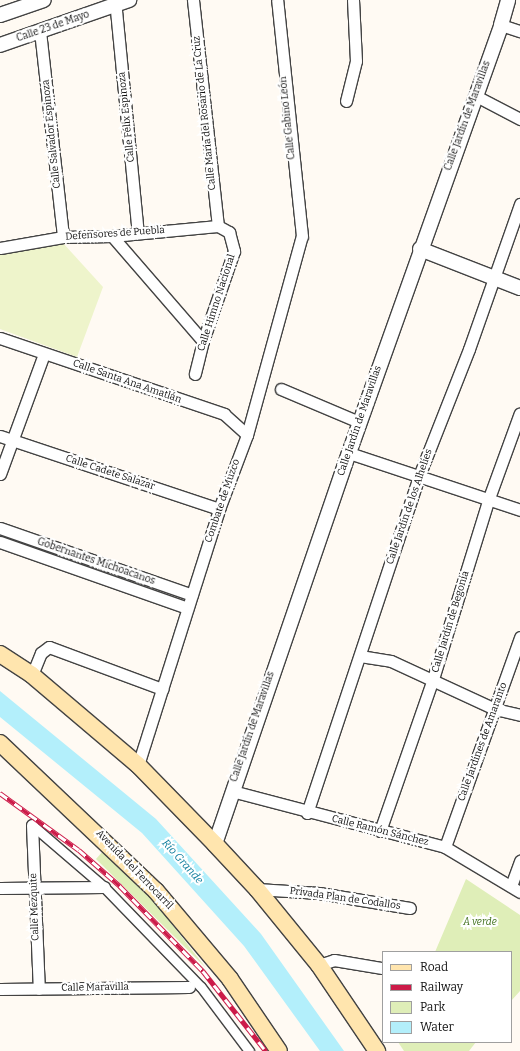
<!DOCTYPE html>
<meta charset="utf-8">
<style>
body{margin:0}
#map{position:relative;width:520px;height:1051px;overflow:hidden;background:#fffaf3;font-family:Bitter,serif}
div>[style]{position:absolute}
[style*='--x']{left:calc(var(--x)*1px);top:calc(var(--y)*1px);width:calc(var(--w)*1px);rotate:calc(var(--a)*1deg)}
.green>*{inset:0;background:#dfeeb8}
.pitch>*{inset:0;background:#eef4cb}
.water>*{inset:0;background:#b3effb}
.roads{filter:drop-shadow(1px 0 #434343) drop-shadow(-1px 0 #434343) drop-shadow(0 1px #434343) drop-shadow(0 -1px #434343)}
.pedestrian>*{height:9px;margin:-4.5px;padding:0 4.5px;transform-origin:4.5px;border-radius:4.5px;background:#fff}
.minor>*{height:11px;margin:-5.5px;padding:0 5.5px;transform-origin:5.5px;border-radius:5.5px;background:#fff}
.tertiary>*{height:14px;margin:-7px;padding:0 7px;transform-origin:7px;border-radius:7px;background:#fff}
.secondary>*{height:16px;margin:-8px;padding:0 8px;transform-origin:8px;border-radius:8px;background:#ffe5ae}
.rail>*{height:4.5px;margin-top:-2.25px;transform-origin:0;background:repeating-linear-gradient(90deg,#fff 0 9px,#cc1b49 0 18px);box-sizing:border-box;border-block:1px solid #cc1b49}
span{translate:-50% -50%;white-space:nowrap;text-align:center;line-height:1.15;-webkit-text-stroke:4px #fff;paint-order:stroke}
.street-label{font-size:10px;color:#101010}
.park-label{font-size:10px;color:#3d6e1a;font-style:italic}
.water-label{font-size:11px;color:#0e7d9d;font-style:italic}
.legend{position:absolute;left:382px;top:951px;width:130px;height:92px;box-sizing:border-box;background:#fff;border:1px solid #9f9f9f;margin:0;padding:5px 7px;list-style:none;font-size:12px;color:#101010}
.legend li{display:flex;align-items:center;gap:8px;height:20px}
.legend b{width:20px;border:1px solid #9f9f9f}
</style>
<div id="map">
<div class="green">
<i style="clip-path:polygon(103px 851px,149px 895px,206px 968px,96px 859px)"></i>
<i style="clip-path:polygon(466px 879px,520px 915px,520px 991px,511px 1001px,511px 952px,435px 952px)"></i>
<i style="clip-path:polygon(398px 1042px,476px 1042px,469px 1051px,404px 1051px)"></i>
</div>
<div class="pitch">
<i style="clip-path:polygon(63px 243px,103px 287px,77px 357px,0 329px,0 252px)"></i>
</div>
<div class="water">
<i style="clip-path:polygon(0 691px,156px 819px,261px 934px,344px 1051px,320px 1051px,244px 946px,142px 833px,0 717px)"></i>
</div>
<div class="roads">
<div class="pedestrian">
<i style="--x:32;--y:825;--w:95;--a:40.7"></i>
<i style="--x:104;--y:887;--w:139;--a:45.9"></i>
<i style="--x:201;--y:987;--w:80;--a:53.1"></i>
</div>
<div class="minor">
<i style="--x:115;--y:0;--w:234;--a:84.4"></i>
<i style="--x:193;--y:0;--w:227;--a:83.7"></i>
<i style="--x:501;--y:25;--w:20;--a:18"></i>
<i style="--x:40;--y:31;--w:207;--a:83.6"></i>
<i style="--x:476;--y:96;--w:50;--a:27.6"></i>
<i style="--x:346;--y:101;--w:41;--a:-76"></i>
<i style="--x:356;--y:61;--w:61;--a:-92.8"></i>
<i style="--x:112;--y:236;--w:139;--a:49.1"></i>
<i style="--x:0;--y:248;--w:64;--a:-9.9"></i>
<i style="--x:63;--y:237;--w:49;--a:-1.2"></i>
<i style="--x:112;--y:236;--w:106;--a:-5.4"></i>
<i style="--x:218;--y:226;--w:13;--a:29"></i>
<i style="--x:229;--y:232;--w:20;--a:75"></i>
<i style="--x:234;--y:251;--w:95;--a:109"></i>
<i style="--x:203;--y:341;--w:34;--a:104"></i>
<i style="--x:0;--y:338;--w:237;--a:18.7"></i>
<i style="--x:224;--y:414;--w:31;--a:42"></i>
<i style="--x:281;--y:389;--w:85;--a:22.9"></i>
<i style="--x:0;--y:436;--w:231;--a:18.4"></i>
<i style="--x:349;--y:453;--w:180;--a:18.4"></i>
<i style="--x:0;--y:474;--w:128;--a:-69.9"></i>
<i style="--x:0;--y:528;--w:203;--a:19.2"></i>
<i style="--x:0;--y:542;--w:198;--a:19.4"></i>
<i style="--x:360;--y:656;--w:31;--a:9"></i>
<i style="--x:391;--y:661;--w:115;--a:24.8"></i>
<i style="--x:495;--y:709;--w:26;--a:13"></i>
<i style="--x:32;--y:675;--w:24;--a:-68"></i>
<i style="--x:41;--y:653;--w:10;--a:-37"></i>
<i style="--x:49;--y:647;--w:121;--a:20.4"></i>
<i style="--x:138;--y:765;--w:269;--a:-72.4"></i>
<i style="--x:219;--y:509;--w:79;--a:-69.3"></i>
<i style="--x:247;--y:435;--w:206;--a:-74.6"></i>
<i style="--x:302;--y:236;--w:237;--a:-96"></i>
<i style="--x:232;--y:791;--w:220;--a:14.7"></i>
<i style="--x:445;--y:847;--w:87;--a:31"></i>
<i style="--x:307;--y:813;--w:355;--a:-71.6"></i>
<i style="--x:419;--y:476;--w:136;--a:-68.5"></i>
<i style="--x:469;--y:349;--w:154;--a:-70.6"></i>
<i style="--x:32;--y:825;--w:164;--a:87.6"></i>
<i style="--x:380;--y:831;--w:158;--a:-70.8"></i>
<i style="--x:432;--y:682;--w:193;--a:-72.8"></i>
<i style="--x:489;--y:498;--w:90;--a:-70"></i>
<i style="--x:445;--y:847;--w:223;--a:-70.3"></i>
<i style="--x:511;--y:886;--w:27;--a:-70"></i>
<i style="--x:0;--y:888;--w:104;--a:-0.6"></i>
<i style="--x:257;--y:889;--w:62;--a:3.7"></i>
<i style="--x:319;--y:893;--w:92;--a:9.4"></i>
<i style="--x:319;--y:965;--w:16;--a:-18"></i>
<i style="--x:334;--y:960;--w:49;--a:9.5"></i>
<i style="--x:0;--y:989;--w:189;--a:-0.6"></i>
</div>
<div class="tertiary">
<i style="--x:0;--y:15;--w:46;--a:-18.8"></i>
<i style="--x:0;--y:45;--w:137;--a:-19.2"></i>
<i style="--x:420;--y:249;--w:107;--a:21.3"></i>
<i style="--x:215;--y:844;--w:413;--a:-71.1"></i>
<i style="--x:349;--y:453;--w:454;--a:-70.4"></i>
<i style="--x:501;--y:25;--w:26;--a:-74"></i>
</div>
<div class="secondary">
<i style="--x:0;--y:654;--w:38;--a:33"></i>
<i style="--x:32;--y:675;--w:139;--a:40.3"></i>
<i style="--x:138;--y:765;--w:110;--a:45.7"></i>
<i style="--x:215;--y:844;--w:62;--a:47"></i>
<i style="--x:257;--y:889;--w:98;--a:50.8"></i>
<i style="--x:319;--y:965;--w:104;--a:56"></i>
<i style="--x:0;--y:743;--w:215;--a:43.5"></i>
<i style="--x:156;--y:891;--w:115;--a:49.9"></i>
<i style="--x:230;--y:979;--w:87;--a:55.8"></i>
</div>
</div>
<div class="rail">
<i style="--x:0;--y:793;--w:97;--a:35.8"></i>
<i style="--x:79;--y:850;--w:55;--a:41.3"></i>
<i style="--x:120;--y:886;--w:119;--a:45.7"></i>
<i style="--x:203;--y:971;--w:102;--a:51.8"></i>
</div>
<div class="street-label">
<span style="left:53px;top:27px;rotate:-19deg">Calle 23 de Mayo</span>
<span style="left:205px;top:113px;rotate:-96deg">Calle María del Rosario de La Cruz</span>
<span style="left:468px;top:116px;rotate:-70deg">Calle Jardín de Maravillas</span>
<span style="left:127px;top:117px;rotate:-96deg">Calle Félix Espinoza</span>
<span style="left:288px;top:118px;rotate:-96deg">Calle Gabino León</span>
<span style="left:52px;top:134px;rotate:-96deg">Calle Salvador Espinoza</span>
<span style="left:115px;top:234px;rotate:-4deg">Defensores de Puebla</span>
<span style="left:217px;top:303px;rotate:-72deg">Calle Himno Nacional</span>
<span style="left:127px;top:382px;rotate:19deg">Calle Santa Ana Amatlán</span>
<span style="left:360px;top:421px;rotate:-71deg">Calle Jardín de Maravillas</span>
<span style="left:110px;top:473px;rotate:18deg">Calle Cadete Salazar</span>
<span style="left:223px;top:501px;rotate:-71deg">Combate de Muzco</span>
<span style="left:410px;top:507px;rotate:-71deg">Calle Jardín de los Alhelies</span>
<span style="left:96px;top:562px;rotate:19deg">Gobernantes Michoacanos</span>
<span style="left:451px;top:622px;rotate:-73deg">Calle Jardín de Begonia</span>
<span style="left:253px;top:727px;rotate:-71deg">Calle Jardín de Maravillas</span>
<span style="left:483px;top:742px;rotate:-70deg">Calle Jardines de Amaranto</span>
<span style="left:380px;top:831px;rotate:14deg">Calle Ramón Sánchez</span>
<span style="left:134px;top:870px;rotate:46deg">Avenida del Ferrocarril</span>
<span style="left:345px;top:899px;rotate:8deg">Privada Plan de Codallos</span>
<span style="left:35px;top:907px;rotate:-92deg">Calle Mezquite</span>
<span style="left:95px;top:988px;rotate:-1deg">Calle Maravilla</span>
</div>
<div class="park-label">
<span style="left:480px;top:923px">A verde</span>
</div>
<div class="water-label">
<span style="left:182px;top:862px;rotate:48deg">Río Grande</span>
</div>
<ul class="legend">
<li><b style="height:5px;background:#ffe5ae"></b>Road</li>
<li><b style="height:5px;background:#cc1b49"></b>Railway</li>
<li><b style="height:11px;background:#dfeeb8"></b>Park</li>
<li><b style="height:11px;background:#b3effb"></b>Water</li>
</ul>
</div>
